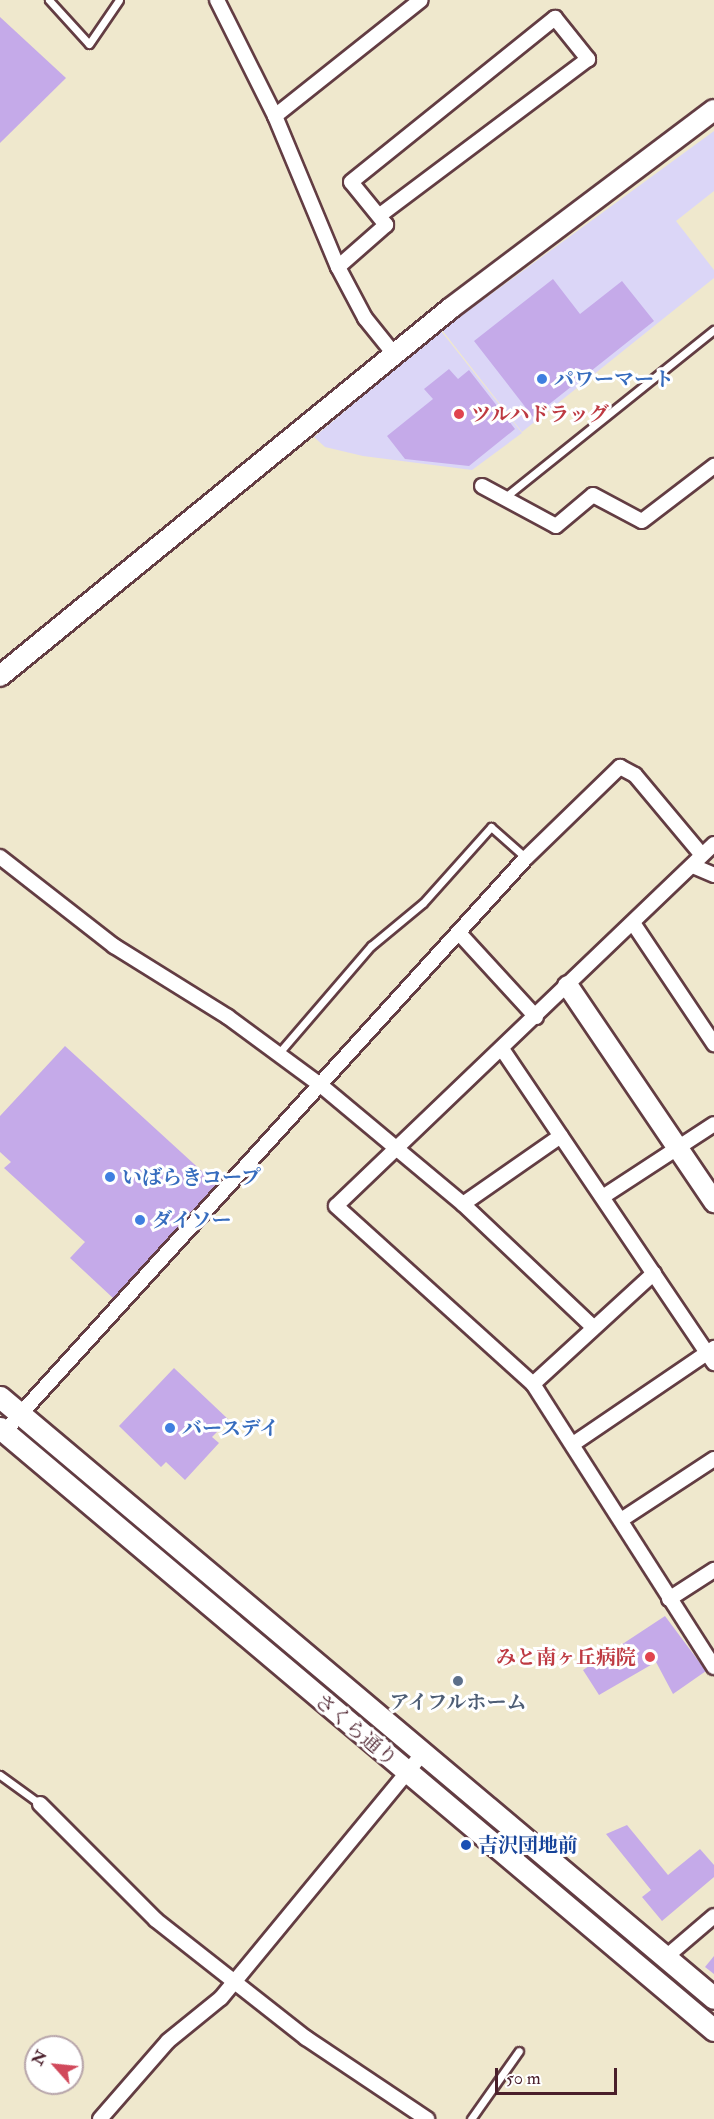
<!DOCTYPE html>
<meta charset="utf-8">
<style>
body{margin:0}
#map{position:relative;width:714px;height:2119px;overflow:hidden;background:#efe8cd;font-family:"IM FELL Double Pica","Noto Serif JP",serif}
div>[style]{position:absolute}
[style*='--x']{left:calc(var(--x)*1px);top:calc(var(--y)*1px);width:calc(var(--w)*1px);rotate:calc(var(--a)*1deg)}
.built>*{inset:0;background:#dbd6f7}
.building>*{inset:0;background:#c5aae9}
.roads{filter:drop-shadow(2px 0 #633d43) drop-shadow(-2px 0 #633d43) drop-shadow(0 2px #633d43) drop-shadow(0 -2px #633d43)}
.lane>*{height:7px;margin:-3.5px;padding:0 3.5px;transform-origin:3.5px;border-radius:3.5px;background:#fff}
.street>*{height:14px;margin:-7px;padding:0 7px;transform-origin:7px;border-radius:7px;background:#fff}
.secondary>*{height:20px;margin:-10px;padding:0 10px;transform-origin:10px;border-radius:10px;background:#fff}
.primary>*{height:21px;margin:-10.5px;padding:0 10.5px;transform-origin:10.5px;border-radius:10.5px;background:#fff}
.dots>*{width:16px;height:16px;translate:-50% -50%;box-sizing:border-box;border:3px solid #fff;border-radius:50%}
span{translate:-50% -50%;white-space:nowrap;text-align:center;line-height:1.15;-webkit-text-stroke:6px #fff;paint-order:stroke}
.shop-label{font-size:20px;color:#366cbe;font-weight:700}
.left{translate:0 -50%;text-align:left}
.health-label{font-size:20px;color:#be3a42;font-weight:700}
.right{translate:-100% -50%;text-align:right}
.service-label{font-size:20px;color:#4e5e75;font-weight:700}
.street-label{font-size:20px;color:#4a1f2b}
.transit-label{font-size:20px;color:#164399;font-weight:700}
.north{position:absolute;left:24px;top:2035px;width:60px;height:60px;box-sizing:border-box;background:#fff;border:2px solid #b7a5aa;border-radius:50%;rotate:297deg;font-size:16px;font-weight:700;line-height:24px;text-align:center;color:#4a1f2b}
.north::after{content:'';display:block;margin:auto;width:21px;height:27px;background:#d1495b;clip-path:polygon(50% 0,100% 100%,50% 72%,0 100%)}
.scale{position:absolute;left:495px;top:2068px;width:122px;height:27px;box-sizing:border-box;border:3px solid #4a1f2b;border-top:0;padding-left:8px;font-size:18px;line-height:21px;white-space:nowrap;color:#4a1f2b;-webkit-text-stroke:4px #fff;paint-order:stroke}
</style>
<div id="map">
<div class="built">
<i style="clip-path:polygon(714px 131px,714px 191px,676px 221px,714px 270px,714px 278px,522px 432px,442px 330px)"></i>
<i style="clip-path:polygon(441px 331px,522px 433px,472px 470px,363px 456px,325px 447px,314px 437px)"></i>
</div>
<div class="building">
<i style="clip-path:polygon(0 17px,66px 78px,0 143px)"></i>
<i style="clip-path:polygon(553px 279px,580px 314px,622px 281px,654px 321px,533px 417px,474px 341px)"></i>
<i style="clip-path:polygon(449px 369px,458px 379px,469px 370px,515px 429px,469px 466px,405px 459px,387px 436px,433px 399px,424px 389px)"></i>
<i style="clip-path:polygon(65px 1046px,217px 1185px,113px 1298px,70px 1258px,85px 1242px,4px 1168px,11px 1162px,0 1152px,0 1116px)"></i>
<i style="clip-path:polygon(174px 1368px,229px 1420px,212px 1437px,219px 1443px,185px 1480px,166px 1462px,161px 1467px,119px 1426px)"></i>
<i style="clip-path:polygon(665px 1616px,706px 1671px,673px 1694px,656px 1662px,599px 1695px,583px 1670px)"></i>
<i style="clip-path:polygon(627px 1825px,668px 1875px,700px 1849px,714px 1865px,714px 1877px,662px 1921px,642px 1897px,651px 1890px,606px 1834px)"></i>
<i style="clip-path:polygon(714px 1956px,714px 1974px,705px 1967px)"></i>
</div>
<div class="roads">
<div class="lane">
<i style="--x:49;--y:0;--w:59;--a:47.7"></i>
<i style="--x:89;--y:44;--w:53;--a:-55.7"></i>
<i style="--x:504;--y:498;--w:269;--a:-38.7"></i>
<i style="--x:278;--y:1054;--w:143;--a:-49.3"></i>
<i style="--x:371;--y:946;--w:67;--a:-39.6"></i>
<i style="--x:423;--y:903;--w:102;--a:-48.2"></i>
<i style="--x:491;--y:827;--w:47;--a:41.5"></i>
<i style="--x:0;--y:1775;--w:49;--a:35.9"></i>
<i style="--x:471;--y:2119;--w:83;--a:-54.8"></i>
</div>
<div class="street">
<i style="--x:217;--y:0;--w:130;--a:63.4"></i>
<i style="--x:275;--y:116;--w:164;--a:67.4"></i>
<i style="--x:338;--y:267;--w:58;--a:62.1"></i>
<i style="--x:365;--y:318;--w:46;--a:51.1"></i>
<i style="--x:275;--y:116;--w:186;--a:-38.5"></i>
<i style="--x:338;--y:267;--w:64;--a:-41.2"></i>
<i style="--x:386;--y:225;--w:55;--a:-129.1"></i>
<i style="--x:351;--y:182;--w:262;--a:-38.8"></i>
<i style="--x:555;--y:18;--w:53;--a:51.2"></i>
<i style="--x:588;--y:59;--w:261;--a:143.1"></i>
<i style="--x:482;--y:486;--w:84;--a:28.4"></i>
<i style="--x:556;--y:526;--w:48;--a:-40"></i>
<i style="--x:593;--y:495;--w:55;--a:28"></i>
<i style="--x:642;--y:521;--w:91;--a:-37.4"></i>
<i style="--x:714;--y:844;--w:523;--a:136.24"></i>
<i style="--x:336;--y:1206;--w:266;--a:42.1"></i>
<i style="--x:533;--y:1384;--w:336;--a:57.4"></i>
<i style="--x:0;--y:857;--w:145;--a:38"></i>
<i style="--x:114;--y:946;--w:134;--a:31.9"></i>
<i style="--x:228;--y:1017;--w:118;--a:36.4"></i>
<i style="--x:323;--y:1087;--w:182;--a:39.9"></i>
<i style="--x:463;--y:1204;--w:178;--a:43.4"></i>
<i style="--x:693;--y:866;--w:23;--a:23"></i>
<i style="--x:633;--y:923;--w:146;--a:56.2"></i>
<i style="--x:459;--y:933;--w:114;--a:47.5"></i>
<i style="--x:502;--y:1049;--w:379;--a:56"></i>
<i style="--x:604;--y:1196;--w:131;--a:-33.2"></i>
<i style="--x:463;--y:1204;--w:119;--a:-34.8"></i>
<i style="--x:533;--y:1384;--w:164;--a:-42.5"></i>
<i style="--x:4;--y:1432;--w:776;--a:-47.72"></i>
<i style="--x:526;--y:858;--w:131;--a:-44.1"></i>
<i style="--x:620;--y:767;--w:17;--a:28"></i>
<i style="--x:635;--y:775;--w:104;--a:50.1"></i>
<i style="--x:573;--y:1444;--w:171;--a:-34.2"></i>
<i style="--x:621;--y:1520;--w:111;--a:-33.3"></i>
<i style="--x:669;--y:1599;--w:54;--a:-32.8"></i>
<i style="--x:40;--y:1804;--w:164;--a:45"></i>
<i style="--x:156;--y:1920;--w:191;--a:38.2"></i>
<i style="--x:306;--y:2038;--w:146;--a:33.8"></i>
<i style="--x:666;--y:1957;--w:63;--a:-40.5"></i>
<i style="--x:100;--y:2119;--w:103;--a:-48.9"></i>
<i style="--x:168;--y:2041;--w:68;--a:-39.1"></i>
<i style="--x:221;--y:1998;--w:319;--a:-50.5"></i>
</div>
<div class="secondary">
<i style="--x:0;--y:676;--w:582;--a:-39.21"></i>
<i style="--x:451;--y:308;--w:329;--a:-37"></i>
<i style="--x:568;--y:986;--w:261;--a:55.9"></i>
</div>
<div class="primary">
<i style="--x:0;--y:1397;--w:933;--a:40.09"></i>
<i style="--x:0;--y:1428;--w:934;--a:40.14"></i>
</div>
</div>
<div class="dots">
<i style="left:542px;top:379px;background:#3f7fe0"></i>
<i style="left:459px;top:414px;background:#e0444e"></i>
<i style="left:110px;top:1177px;background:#3f7fe0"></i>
<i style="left:140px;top:1220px;background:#3f7fe0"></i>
<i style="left:170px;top:1428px;background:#3f7fe0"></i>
<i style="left:650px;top:1657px;background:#e0444e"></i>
<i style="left:458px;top:1681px;background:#5c6f8a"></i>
<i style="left:466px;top:1845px;background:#1a4fb4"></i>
</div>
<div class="shop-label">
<span class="left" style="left:554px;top:379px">パワーマート</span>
<span class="left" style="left:122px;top:1177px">いばらきコープ</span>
<span class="left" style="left:152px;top:1220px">ダイソー</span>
<span class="left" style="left:182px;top:1428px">バースデイ</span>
</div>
<div class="health-label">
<span class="left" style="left:471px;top:414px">ツルハドラッグ</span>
<span class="right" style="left:636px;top:1657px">みと南ヶ丘病院</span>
</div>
<div class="service-label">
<span style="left:458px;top:1702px">アイフルホーム</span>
</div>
<div class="street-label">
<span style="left:356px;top:1730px;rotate:40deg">さくら通り</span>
</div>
<div class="transit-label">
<span class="left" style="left:478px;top:1845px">吉沢団地前</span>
</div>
<div class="north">N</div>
<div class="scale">50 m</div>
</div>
